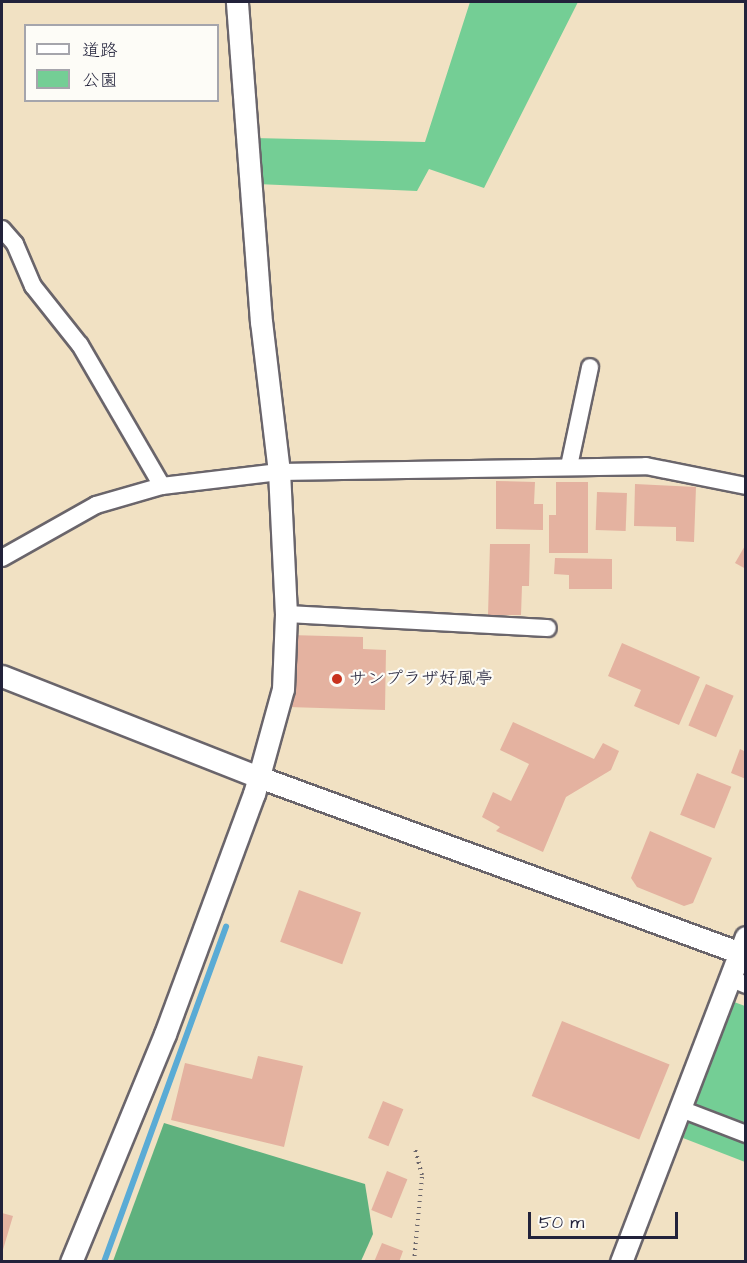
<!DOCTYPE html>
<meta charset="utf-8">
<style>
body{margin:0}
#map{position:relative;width:747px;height:1263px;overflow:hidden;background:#f1e1c3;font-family:"Architects Daughter","Klee One",sans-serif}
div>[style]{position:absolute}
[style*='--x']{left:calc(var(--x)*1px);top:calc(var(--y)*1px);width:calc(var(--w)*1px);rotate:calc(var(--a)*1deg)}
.green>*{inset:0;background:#74ce95}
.forest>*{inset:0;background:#5fb17e}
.stream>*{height:6px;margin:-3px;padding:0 3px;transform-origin:3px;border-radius:3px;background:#5aabd5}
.building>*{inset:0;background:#e4b2a0;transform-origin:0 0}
.path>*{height:4px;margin-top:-2px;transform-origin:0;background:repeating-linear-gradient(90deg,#6a656b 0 1.5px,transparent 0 6px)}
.roads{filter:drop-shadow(2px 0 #6a656b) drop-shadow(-2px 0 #6a656b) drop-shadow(0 2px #6a656b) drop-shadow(0 -2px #6a656b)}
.minor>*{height:16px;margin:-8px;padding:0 8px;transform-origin:8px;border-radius:8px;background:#fff}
.tertiary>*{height:21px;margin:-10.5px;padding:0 10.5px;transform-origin:10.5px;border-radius:10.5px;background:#fff}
.dots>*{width:16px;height:16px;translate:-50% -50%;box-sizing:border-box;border:3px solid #fdfcf7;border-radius:50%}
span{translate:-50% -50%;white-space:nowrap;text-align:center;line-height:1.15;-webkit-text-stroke:4.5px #fdfcf7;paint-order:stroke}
.poi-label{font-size:18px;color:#22223b}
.left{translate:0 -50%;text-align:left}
.frame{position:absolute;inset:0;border:3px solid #22223b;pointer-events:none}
.legend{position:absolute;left:24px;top:24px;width:195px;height:78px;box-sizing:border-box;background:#fdfcf7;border:2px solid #a5a5ac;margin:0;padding:8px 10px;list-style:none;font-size:18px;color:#22223b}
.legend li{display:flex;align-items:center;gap:12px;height:30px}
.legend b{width:30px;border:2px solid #a5a5ac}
.scale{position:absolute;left:528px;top:1212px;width:150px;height:27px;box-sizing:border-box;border:3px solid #22223b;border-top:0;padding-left:8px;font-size:18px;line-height:21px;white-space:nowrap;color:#22223b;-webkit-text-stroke:4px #fdfcf7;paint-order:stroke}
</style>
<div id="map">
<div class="green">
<i style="clip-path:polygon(470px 2px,578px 2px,484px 188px,429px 169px,417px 191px,257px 184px,252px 138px,425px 142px)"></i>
<i style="clip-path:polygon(734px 1002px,745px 1006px,745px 1162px,683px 1138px)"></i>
</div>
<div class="forest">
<i style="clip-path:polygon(164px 1123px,365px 1184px,373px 1234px,361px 1261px,113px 1261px)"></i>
</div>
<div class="stream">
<i style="--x:104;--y:1262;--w:357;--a:-70"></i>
</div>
<div class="building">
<i style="clip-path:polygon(496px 481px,535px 482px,534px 504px,543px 504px,543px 530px,496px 529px)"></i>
<i style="clip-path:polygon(556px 482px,588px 482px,588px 553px,549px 553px,549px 515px,556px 515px)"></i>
<i style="clip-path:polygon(635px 484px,696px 487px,694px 542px,676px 541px,676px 527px,634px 526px)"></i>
<i style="left:597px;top:492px;width:30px;height:38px;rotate:2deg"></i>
<i style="clip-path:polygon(490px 544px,530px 544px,529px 586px,522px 586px,521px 615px,488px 615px)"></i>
<i style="clip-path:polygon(746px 544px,746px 569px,735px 563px)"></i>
<i style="clip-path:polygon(555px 558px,612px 559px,612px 589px,569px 589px,569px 575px,554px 574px)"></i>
<i style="clip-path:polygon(290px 635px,363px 637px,363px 649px,386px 650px,385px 710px,288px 707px)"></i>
<i style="clip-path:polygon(622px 643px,700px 677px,679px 725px,634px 706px,641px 690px,608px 676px)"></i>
<i style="left:706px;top:684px;width:30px;height:45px;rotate:23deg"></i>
<i style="clip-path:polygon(513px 722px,594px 759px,603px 743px,619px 751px,611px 770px,566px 797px,543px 852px,496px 831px,500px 827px,482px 817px,493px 792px,511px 801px,529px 764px,500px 750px)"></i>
<i style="clip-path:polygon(740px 749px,746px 752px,746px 779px,731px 773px)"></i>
<i style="left:697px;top:773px;width:37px;height:45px;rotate:22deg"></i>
<i style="clip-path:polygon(650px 831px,712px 858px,693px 903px,684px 906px,637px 887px,631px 878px)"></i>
<i style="left:299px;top:890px;width:66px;height:55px;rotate:20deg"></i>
<i style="left:562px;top:1021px;width:116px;height:81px;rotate:22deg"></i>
<i style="clip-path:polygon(258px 1056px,303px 1066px,284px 1147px,171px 1120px,185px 1063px,252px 1079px)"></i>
<i style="left:383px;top:1101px;width:22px;height:40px;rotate:22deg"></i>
<i style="left:387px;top:1171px;width:22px;height:42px;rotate:22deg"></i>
<i style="clip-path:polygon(2px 1213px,13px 1216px,2px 1253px)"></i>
<i style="clip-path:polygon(382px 1243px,403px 1251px,399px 1262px,374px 1262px)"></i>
</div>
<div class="path">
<i style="--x:414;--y:1262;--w:87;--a:-84.7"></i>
<i style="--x:422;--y:1175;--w:27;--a:-105"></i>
</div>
<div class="roads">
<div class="minor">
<i style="--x:2;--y:229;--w:20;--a:49"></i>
<i style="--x:15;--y:244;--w:46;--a:66.8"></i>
<i style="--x:33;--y:286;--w:75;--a:51.5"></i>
<i style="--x:80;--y:345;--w:163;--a:59.8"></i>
<i style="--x:569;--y:466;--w:101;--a:-78"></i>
<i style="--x:2;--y:558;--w:108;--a:-29.4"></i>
<i style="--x:96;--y:505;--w:69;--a:-16.1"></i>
<i style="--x:162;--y:486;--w:118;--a:-6.8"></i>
<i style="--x:279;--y:472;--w:367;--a:-0.9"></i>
<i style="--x:646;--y:466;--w:102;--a:11.3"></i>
<i style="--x:286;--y:614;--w:262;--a:3.1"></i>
<i style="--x:732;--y:979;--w:15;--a:23"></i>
<i style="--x:681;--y:1109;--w:70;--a:21"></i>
</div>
<div class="tertiary">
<i style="--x:2;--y:676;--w:276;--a:21.5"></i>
<i style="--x:259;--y:777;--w:519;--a:20.08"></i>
<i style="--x:71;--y:1262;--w:247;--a:-67.6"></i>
<i style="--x:165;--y:1034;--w:256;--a:-69.7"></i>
<i style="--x:254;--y:794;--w:109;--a:-74.6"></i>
<i style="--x:283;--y:689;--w:75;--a:-87.7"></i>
<i style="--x:286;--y:614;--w:142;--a:-92.8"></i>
<i style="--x:279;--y:472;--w:151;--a:-96.8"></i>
<i style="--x:261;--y:322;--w:321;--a:-94.3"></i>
<i style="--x:621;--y:1262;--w:348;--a:-69"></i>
</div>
</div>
<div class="dots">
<i style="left:337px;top:679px;background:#c8321e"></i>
</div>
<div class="poi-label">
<span class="left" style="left:349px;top:679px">サンプラザ好風亭</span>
</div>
<div class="frame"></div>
<ul class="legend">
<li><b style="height:8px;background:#fff"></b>道路</li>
<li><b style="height:16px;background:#74ce95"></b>公園</li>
</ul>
<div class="scale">50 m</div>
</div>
